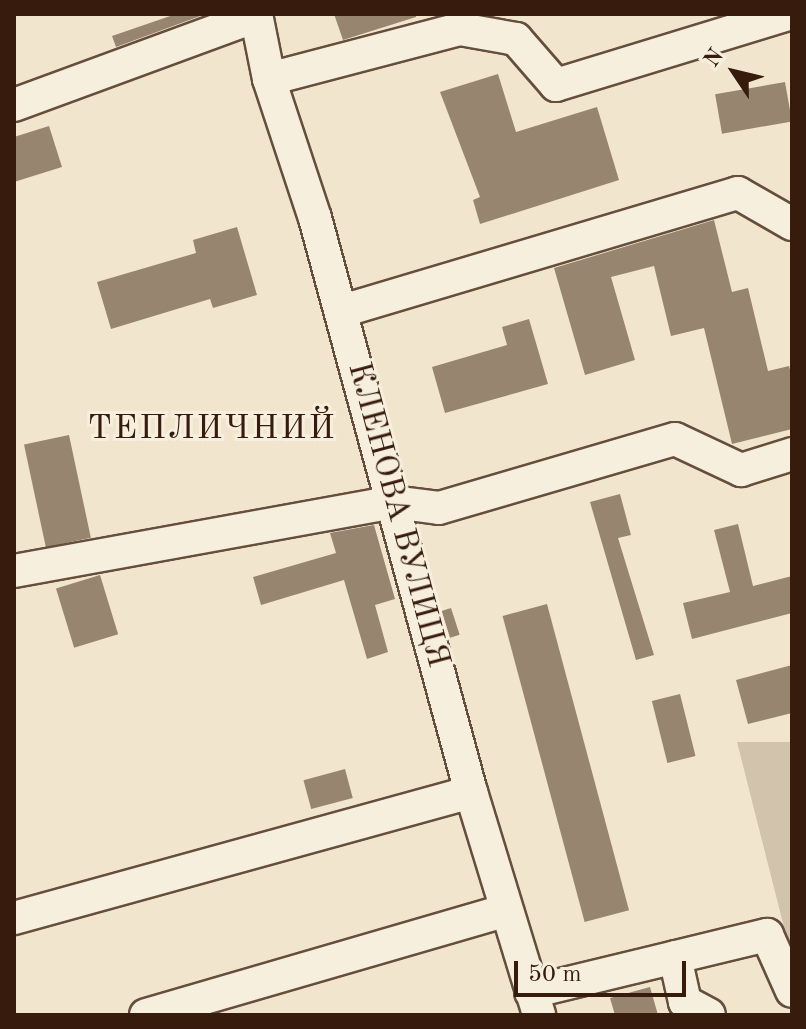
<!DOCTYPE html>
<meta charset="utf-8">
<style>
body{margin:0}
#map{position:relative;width:806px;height:1029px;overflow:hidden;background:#f1e6cd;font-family:"Old Standard TT",serif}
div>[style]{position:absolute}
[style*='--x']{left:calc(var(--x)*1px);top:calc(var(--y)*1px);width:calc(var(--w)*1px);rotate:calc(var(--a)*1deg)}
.green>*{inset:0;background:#d1c3ac}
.building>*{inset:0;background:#988570;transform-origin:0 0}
.roads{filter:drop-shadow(2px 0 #664e3c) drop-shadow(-2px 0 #664e3c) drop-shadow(0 2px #664e3c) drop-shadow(0 -2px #664e3c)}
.minor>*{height:32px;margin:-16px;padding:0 16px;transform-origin:16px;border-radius:16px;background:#f6efde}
span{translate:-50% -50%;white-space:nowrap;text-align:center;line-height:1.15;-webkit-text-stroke:6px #f6efde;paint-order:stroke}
.street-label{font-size:32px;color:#371b0c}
.neighbourhood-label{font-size:34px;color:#371b0c;letter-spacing:2px}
.frame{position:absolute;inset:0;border:16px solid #371b0c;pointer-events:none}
.north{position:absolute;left:694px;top:32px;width:80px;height:80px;-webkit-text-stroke:6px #f6efde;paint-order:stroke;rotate:305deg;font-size:22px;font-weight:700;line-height:32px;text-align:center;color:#371b0c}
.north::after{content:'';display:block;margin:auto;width:28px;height:36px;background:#371b0c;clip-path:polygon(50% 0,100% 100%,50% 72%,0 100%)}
.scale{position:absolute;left:514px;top:961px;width:172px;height:36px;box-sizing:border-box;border:4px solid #371b0c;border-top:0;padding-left:10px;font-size:24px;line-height:28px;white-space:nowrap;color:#371b0c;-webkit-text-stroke:6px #f6efde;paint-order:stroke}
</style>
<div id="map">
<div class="green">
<i style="clip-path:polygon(737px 742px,792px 742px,792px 947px,789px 947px)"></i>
</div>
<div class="building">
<i style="clip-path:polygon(176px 14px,203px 15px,116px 47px,112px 36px)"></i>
<i style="clip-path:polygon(334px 14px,416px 14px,416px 17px,343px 40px)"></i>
<i style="clip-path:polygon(498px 74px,516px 132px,597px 107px,619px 180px,480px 224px,473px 200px,480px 197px,440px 92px)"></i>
<i style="left:785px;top:82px;width:40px;height:71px;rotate:80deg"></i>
<i style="clip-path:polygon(49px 126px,62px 167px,14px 182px,14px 137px)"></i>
<i style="clip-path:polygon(714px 220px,732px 292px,748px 288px,768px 371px,789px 366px,792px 377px,792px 429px,732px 444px,704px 328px,671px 336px,654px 266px,611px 277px,635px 360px,585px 375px,554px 268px)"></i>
<i style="clip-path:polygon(237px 227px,257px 295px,213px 308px,210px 299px,111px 329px,97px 282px,196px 253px,193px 240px)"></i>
<i style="clip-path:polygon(529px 319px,548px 384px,445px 413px,432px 367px,507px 345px,502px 327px)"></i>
<i style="left:69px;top:435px;width:105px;height:46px;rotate:78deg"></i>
<i style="clip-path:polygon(620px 494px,631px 535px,618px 538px,654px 655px,636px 660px,590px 502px)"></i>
<i style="clip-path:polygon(738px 524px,753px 586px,792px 576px,792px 613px,692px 639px,683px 603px,730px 592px,714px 530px)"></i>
<i style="clip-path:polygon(374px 525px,395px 599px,375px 605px,388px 652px,367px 659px,344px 580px,261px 605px,253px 577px,336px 553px,330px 533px)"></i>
<i style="left:100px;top:575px;width:62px;height:46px;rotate:73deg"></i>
<i style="left:547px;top:604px;width:317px;height:46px;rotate:75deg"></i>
<i style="left:451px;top:608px;width:28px;height:10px;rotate:72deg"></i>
<i style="clip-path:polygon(792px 665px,792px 713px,748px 724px,736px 680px)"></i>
<i style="left:680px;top:694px;width:64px;height:29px;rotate:76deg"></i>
<i style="left:345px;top:769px;width:30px;height:43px;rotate:75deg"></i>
<i style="clip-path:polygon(650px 987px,658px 1015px,615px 1015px,610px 998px)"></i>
</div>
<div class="roads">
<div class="minor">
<i style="--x:256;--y:14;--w:66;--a:78.7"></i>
<i style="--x:269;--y:79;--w:146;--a:71.7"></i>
<i style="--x:315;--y:218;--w:595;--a:74.8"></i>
<i style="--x:471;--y:792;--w:233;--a:73"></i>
<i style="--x:269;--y:79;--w:197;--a:-14.7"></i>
<i style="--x:460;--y:29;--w:57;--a:10.1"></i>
<i style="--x:516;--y:39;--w:61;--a:49"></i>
<i style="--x:556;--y:85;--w:243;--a:-17"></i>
<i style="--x:14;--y:105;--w:258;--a:-20.2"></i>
<i style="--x:342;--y:311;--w:413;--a:-16.6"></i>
<i style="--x:738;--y:193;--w:62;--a:29.9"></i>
<i style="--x:14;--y:571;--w:385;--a:-10.3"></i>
<i style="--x:393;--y:502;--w:46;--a:7.4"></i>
<i style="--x:439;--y:508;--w:246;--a:-16.3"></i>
<i style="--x:675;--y:439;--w:73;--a:25.2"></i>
<i style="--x:741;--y:470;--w:53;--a:-17.4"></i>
<i style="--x:14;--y:918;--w:474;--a:-15.4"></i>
<i style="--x:675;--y:957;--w:46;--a:77.5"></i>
<i style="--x:685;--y:1002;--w:27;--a:28"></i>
<i style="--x:531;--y:992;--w:243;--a:-13.6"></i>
<i style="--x:767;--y:935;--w:61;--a:65.9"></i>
<i style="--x:146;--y:1015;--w:374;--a:-16.2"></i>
</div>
</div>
<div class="street-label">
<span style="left:397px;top:515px;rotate:75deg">КЛЕНОВА ВУЛИЦЯ</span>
</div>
<div class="neighbourhood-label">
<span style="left:212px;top:430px">ТЕПЛИЧНИЙ</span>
</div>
<div class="frame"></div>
<div class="north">N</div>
<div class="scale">50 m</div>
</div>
